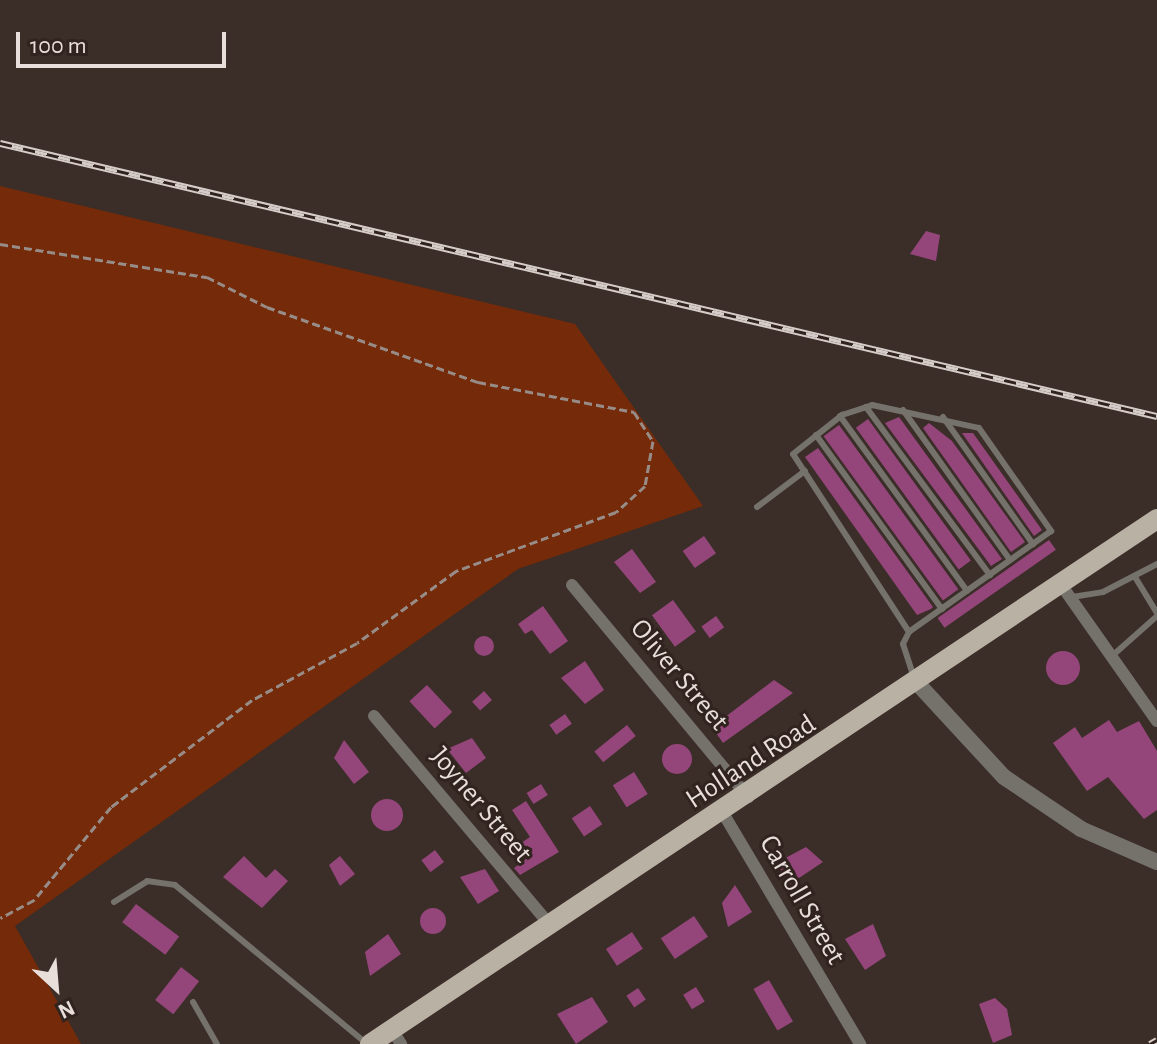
<!DOCTYPE html>
<style>
body{margin:0}
#map{position:relative;width:1157px;height:1044px;overflow:hidden;background:#3b2d28;font-family:"Alegreya Sans",sans-serif}
div>[style]{position:absolute}
[style*='--x']{left:calc(var(--x)*1px);top:calc(var(--y)*1px);width:calc(var(--w)*1px);rotate:calc(var(--a)*1deg)}
.green>*{inset:0;background:#752b09}
.building>*{inset:0;background:#94467a;transform-origin:0 0}
.round{border-radius:50%}
.path>*{height:3px;margin-top:-1.5px;transform-origin:0;background:repeating-linear-gradient(90deg,#978c87 0 8px,transparent 0 12px)}
.service>*{height:6px;margin:-3px;padding:0 3px;transform-origin:3px;border-radius:3px;background:#75716b}
.minor>*{height:12px;margin:-6px;padding:0 6px;transform-origin:6px;border-radius:6px;background:#75716b}
.tertiary>*{height:16px;margin:-8px;padding:0 8px;transform-origin:8px;border-radius:8px;background:#75716b}
.primary>*{height:20px;margin:-10px;padding:0 10px;transform-origin:10px;border-radius:10px;background:#bab1a5}
.rail>*{height:7px;margin-top:-3.5px;transform-origin:0;background:repeating-linear-gradient(90deg,#31231e 0 12px,#d6cdc9 0 24px);box-sizing:border-box;border-block:2px solid #d6cdc9}
span{translate:-50% -50%;white-space:nowrap;text-align:center;line-height:1.15;-webkit-text-stroke:6px #31231e;paint-order:stroke}
.street-label{font-size:28px;color:#e8dfdb}
.north{position:absolute;left:16px;top:948px;width:80px;height:80px;-webkit-text-stroke:6px #31231e;paint-order:stroke;rotate:154deg;font-size:22px;font-weight:700;line-height:32px;text-align:center;color:#e8dfdb}
.north::after{content:'';display:block;margin:auto;width:28px;height:36px;background:#e8dfdb;clip-path:polygon(50% 0,100% 100%,50% 72%,0 100%)}
.scale{position:absolute;left:16px;top:32px;width:210px;height:36px;box-sizing:border-box;border:4px solid #e8dfdb;border-top:0;padding-left:10px;font-size:24px;line-height:28px;white-space:nowrap;color:#e8dfdb;-webkit-text-stroke:6px #31231e;paint-order:stroke}
</style>
<div id="map">
<div class="green">
<i style="clip-path:polygon(0 186px,575px 324px,703px 506px,518px 569px,15px 926px,81px 1044px,0 1044px)"></i>
</div>
<div class="building">
<i style="clip-path:polygon(926px 231px,940px 235px,936px 261px,910px 254px)"></i>
<i style="clip-path:polygon(899px 417px,1002px 559px,991px 566px,885px 423px)"></i>
<i style="left:868px;top:419px;width:175px;height:15px;rotate:54deg"></i>
<i style="clip-path:polygon(929px 423px,952px 441px,1025px 542px,1011px 552px,923px 428px)"></i>
<i style="left:839px;top:425px;width:203px;height:19px;rotate:54deg"></i>
<i style="clip-path:polygon(962px 433px,973px 433px,1042px 530px,1034px 536px)"></i>
<i style="clip-path:polygon(818px 448px,933px 607px,931px 609px,917px 615px,805px 457px)"></i>
<i style="left:704px;top:536px;width:21px;height:26px;rotate:55deg"></i>
<i style="left:1049px;top:540px;width:12px;height:136px;rotate:55deg"></i>
<i style="clip-path:polygon(632px 549px,656px 582px,640px 593px,614px 562px)"></i>
<i style="left:673px;top:600px;width:39px;height:26px;rotate:54deg"></i>
<i style="clip-path:polygon(543px 606px,568px 641px,550px 654px,532px 630px,525px 634px,518px 624px)"></i>
<i style="left:716px;top:616px;width:14px;height:18px;rotate:54deg"></i>
<i class="round" style="left:474px;top:636px;width:20px;height:20px"></i>
<i class="round" style="left:1046px;top:651px;width:34px;height:34px"></i>
<i style="clip-path:polygon(585px 661px,604px 690px,585px 704px,561px 678px)"></i>
<i style="clip-path:polygon(774px 680px,793px 693px,723px 743px,712px 727px)"></i>
<i style="left:427px;top:685px;width:37px;height:24px;rotate:47deg"></i>
<i style="left:484px;top:691px;width:12px;height:16px;rotate:48deg"></i>
<i style="left:565px;top:714px;width:12px;height:19px;rotate:55deg"></i>
<i style="clip-path:polygon(1109px 720px,1117px 732px,1139px 721px,1157px 751px,1157px 810px,1144px 819px,1108px 777px,1087px 791px,1053px 743px,1075px 727px,1082px 738px)"></i>
<i style="left:627px;top:725px;width:14px;height:42px;rotate:51deg"></i>
<i style="clip-path:polygon(472px 738px,486px 758px,466px 773px,447px 749px)"></i>
<i style="clip-path:polygon(344px 740px,369px 772px,354px 784px,334px 758px)"></i>
<i class="round" style="left:662px;top:744px;width:30px;height:30px"></i>
<i style="left:634px;top:772px;width:26px;height:25px;rotate:58deg"></i>
<i style="left:541px;top:784px;width:13px;height:17px;rotate:58deg"></i>
<i class="round" style="left:371px;top:799px;width:32px;height:32px"></i>
<i style="clip-path:polygon(526px 801px,559px 852px,520px 875px,514px 868px,529px 857px,521px 843px,530px 837px,512px 810px)"></i>
<i style="left:590px;top:806px;width:22px;height:22px;rotate:56deg"></i>
<i style="clip-path:polygon(806px 847px,823px 862px,790px 884px,776px 863px)"></i>
<i style="left:435px;top:850px;width:15px;height:17px;rotate:53deg"></i>
<i style="clip-path:polygon(244px 856px,266px 878px,275px 869px,288px 881px,262px 908px,223px 877px)"></i>
<i style="clip-path:polygon(340px 856px,355px 874px,340px 886px,329px 865px)"></i>
<i style="clip-path:polygon(485px 869px,499px 891px,478px 904px,460px 877px)"></i>
<i style="clip-path:polygon(735px 885px,752px 912px,728px 927px,722px 903px)"></i>
<i style="left:136px;top:904px;width:54px;height:23px;rotate:37deg"></i>
<i class="round" style="left:420px;top:908px;width:26px;height:26px"></i>
<i style="left:694px;top:916px;width:25px;height:40px;rotate:56deg"></i>
<i style="clip-path:polygon(873px 924px,886px 956px,865px 970px,845px 939px)"></i>
<i style="left:632px;top:932px;width:20px;height:31px;rotate:57deg"></i>
<i style="clip-path:polygon(388px 934px,401px 954px,370px 976px,365px 952px)"></i>
<i style="left:181px;top:967px;width:23px;height:42px;rotate:38deg"></i>
<i style="left:769px;top:980px;width:48px;height:18px;rotate:60deg"></i>
<i style="left:696px;top:987px;width:17px;height:15px;rotate:59deg"></i>
<i style="left:638px;top:988px;width:14px;height:14px;rotate:56deg"></i>
<i style="clip-path:polygon(592px 997px,608px 1022px,576px 1044px,557px 1014px)"></i>
<i style="clip-path:polygon(995px 998px,1007px 1009px,1012px 1035px,993px 1043px,979px 1004px)"></i>
</div>
<div class="path">
<i style="--x:0;--y:244;--w:210;--a:9.1"></i>
<i style="--x:207;--y:277;--w:67;--a:26.6"></i>
<i style="--x:267;--y:307;--w:224;--a:19.6"></i>
<i style="--x:478;--y:382;--w:159;--a:10.9"></i>
<i style="--x:634;--y:412;--w:35;--a:57"></i>
<i style="--x:653;--y:441;--w:46;--a:100.1"></i>
<i style="--x:645;--y:486;--w:39;--a:138"></i>
<i style="--x:616;--y:512;--w:171;--a:159.8"></i>
<i style="--x:456;--y:571;--w:122;--a:144"></i>
<i style="--x:357;--y:643;--w:119;--a:151.5"></i>
<i style="--x:252;--y:700;--w:177;--a:142.8"></i>
<i style="--x:111;--y:807;--w:121;--a:129.6"></i>
<i style="--x:34;--y:900;--w:38;--a:152"></i>
</div>
<div class="service">
<i style="--x:866;--y:407;--w:209;--a:53.6"></i>
<i style="--x:903;--y:410;--w:184;--a:54.5"></i>
<i style="--x:840;--y:416;--w:216;--a:54"></i>
<i style="--x:943;--y:417;--w:156;--a:54.7"></i>
<i style="--x:816;--y:435;--w:215;--a:54.1"></i>
<i style="--x:757;--y:507;--w:60;--a:-36.9"></i>
<i style="--x:1135;--y:577;--w:42;--a:58.6"></i>
<i style="--x:1072;--y:597;--w:31;--a:-9"></i>
<i style="--x:1103;--y:592;--w:61;--a:-27.4"></i>
<i style="--x:909;--y:632;--w:212;--a:-123.1"></i>
<i style="--x:793;--y:454;--w:63;--a:-38.5"></i>
<i style="--x:842;--y:415;--w:32;--a:-18"></i>
<i style="--x:872;--y:405;--w:109;--a:12.1"></i>
<i style="--x:979;--y:428;--w:126;--a:55"></i>
<i style="--x:1051;--y:531;--w:174;--a:144.6"></i>
<i style="--x:909;--y:632;--w:13;--a:117"></i>
<i style="--x:903;--y:644;--w:36;--a:72"></i>
<i style="--x:1112;--y:656;--w:60;--a:-41.6"></i>
<i style="--x:114;--y:902;--w:39;--a:-32"></i>
<i style="--x:147;--y:881;--w:28;--a:8"></i>
<i style="--x:175;--y:885;--w:249;--a:39.6"></i>
<i style="--x:193;--y:1002;--w:48;--a:60.3"></i>
</div>
<div class="minor">
<i style="--x:572;--y:585;--w:276;--a:50.3"></i>
<i style="--x:1062;--y:586;--w:165;--a:54.9"></i>
<i style="--x:374;--y:716;--w:275;--a:49.9"></i>
<i style="--x:723;--y:813;--w:269;--a:59.3"></i>
<i style="--x:392;--y:1030;--w:17;--a:57"></i>
</div>
<div class="tertiary">
<i style="--x:919;--y:685;--w:125;--a:47.3"></i>
<i style="--x:1004;--y:777;--w:93;--a:34"></i>
<i style="--x:1081;--y:829;--w:83;--a:23.5"></i>
</div>
<div class="primary">
<i style="--x:370;--y:1044;--w:946;--a:-33.71"></i>
</div>
<div class="rail">
<i style="--x:0;--y:143;--w:1189;--a:13.28"></i>
<i style="--x:1150;--y:1044;--w:8;--a:-30"></i>
</div>
<div class="street-label">
<span style="left:679px;top:675px;rotate:50deg">Oliver Street</span>
<span style="left:751px;top:762px;rotate:-33deg">Holland Road</span>
<span style="left:481px;top:805px;rotate:50deg">Joyner Street</span>
<span style="left:802px;top:900px;rotate:60deg">Carroll Street</span>
</div>
<div class="north">N</div>
<div class="scale">100 m</div>
</div>
